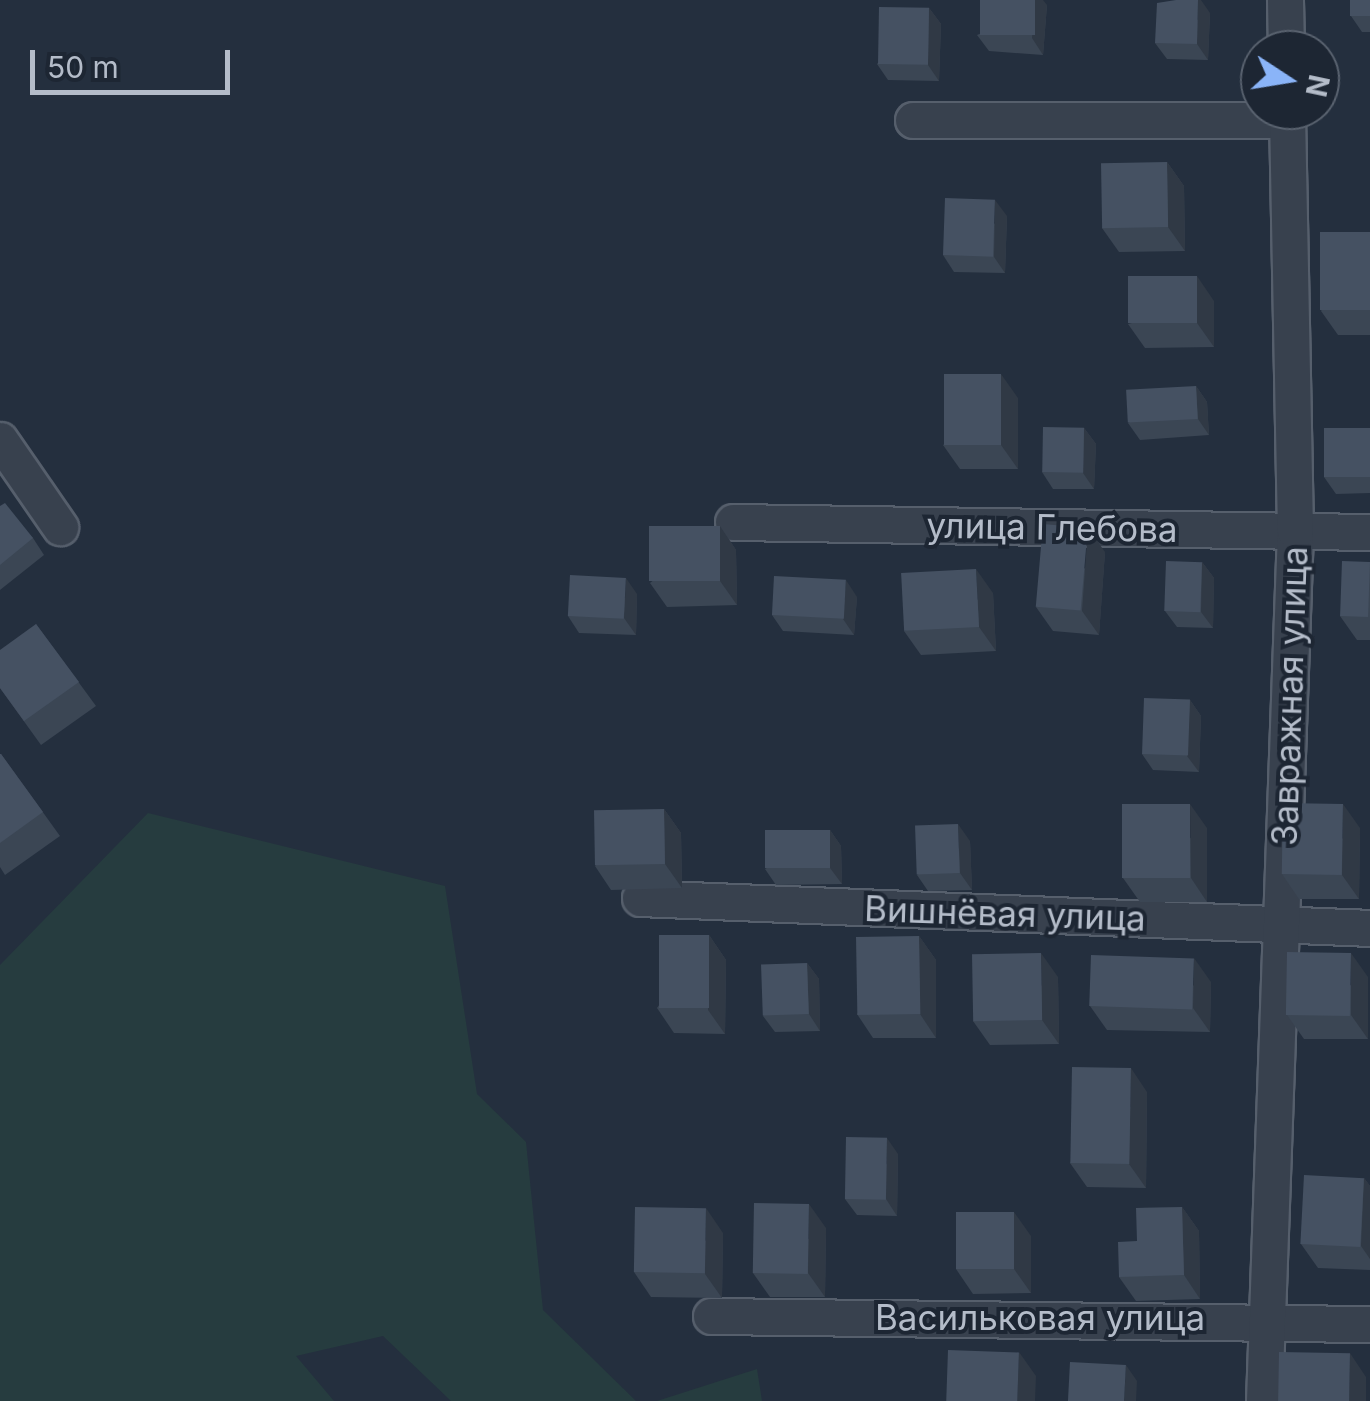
<!DOCTYPE html>
<meta charset="utf-8">
<style>
body{margin:0}
#map{position:relative;width:1370px;height:1401px;overflow:hidden;background:#242f3e;font-family:Inter,sans-serif}
div>[style]{position:absolute}
[style*='--x']{left:calc(var(--x)*1px);top:calc(var(--y)*1px);width:calc(var(--w)*1px);rotate:calc(var(--a)*1deg)}
.green>*{inset:0;background:#263c3f}
.roads{filter:drop-shadow(2px 0 #565f6c) drop-shadow(-2px 0 #565f6c) drop-shadow(0 2px #565f6c) drop-shadow(0 -2px #565f6c)}
.minor>*{height:35px;margin:-17.5px;padding:0 17.5px;transform-origin:17.5px;border-radius:17.5px;background:#38414e}
.wall>*{inset:0;background:#3b4654}
.shaded-wall>*{inset:0;background:#303945}
.building>*{inset:0;background:#455162;transform-origin:0 0}
span{translate:-50% -50%;white-space:nowrap;text-align:center;line-height:1.15;-webkit-text-stroke:8px #1d2633;paint-order:stroke}
.street-label{font-size:35px;color:#b4bcc9}
.north{position:absolute;left:1240px;top:30px;width:100px;height:100px;box-sizing:border-box;background:#1d2633;border:2px solid #59626f;border-radius:50%;rotate:102deg;font-size:28px;font-weight:700;line-height:40px;text-align:center;color:#b4bcc9}
.north::after{content:'';display:block;margin:auto;width:35px;height:45px;background:#8ab4f8;clip-path:polygon(50% 0,100% 100%,50% 72%,0 100%)}
.scale{position:absolute;left:30px;top:50px;width:200px;height:45px;box-sizing:border-box;border:5px solid #b4bcc9;border-top:0;padding-left:12px;font-size:30px;line-height:35px;white-space:nowrap;color:#b4bcc9;-webkit-text-stroke:8px #1d2633;paint-order:stroke}
</style>
<div id="map">
<div class="green">
<i style="clip-path:polygon(148px 813px,445px 886px,477px 1094px,526px 1142px,543px 1310px,636px 1401px,451px 1401px,383px 1336px,296px 1356px,334px 1401px,0 1401px,0 965px)"></i>
<i style="clip-path:polygon(757px 1369px,762px 1401px,657px 1401px)"></i>
</div>
<div class="roads">
<div class="minor">
<i style="--x:1285;--y:0;--w:50;--a:88.9"></i>
<i style="--x:913;--y:120;--w:374;--a:0"></i>
<i style="--x:0;--y:440;--w:106;--a:55.4"></i>
<i style="--x:733;--y:522;--w:637;--a:0.9"></i>
<i style="--x:640;--y:898;--w:731;--a:2.35"></i>
<i style="--x:711;--y:1316;--w:659;--a:0.7"></i>
<i style="--x:1264;--y:1401;--w:871;--a:-87.96"></i>
<i style="--x:1295;--y:531;--w:421;--a:-91.1"></i>
</div>
</div>
<div class="wall">
<i style="clip-path:polygon(1370px 0,1370px 32px,1362px 32px,1351px 16px)"></i>
<i style="clip-path:polygon(1047px 5px,1043px 55px,989px 51px,977px 35px)"></i>
<i style="clip-path:polygon(929px 8px,941px 24px,939px 81px,888px 80px,877px 64px)"></i>
<i style="clip-path:polygon(1210px 13px,1208px 60px,1167px 59px,1155px 43px)"></i>
<i style="clip-path:polygon(1167px 162px,1184px 186px,1185px 251px,1119px 252px,1102px 228px)"></i>
<i style="clip-path:polygon(1007px 216px,1005px 273px,954px 272px,943px 255px)"></i>
<i style="clip-path:polygon(1370px 232px,1370px 335px,1338px 335px,1321px 311px)"></i>
<i style="clip-path:polygon(1214px 301px,1214px 347px,1145px 348px,1128px 324px)"></i>
<i style="clip-path:polygon(1196px 386px,1207px 402px,1209px 435px,1140px 440px,1128px 423px)"></i>
<i style="clip-path:polygon(1018px 398px,1018px 469px,960px 469px,943px 445px)"></i>
<i style="clip-path:polygon(1084px 428px,1096px 444px,1094px 489px,1053px 489px,1042px 472px)"></i>
<i style="clip-path:polygon(1370px 428px,1370px 493px,1336px 494px,1324px 477px)"></i>
<i style="clip-path:polygon(0 506px,33px 538px,44px 555px,0 590px)"></i>
<i style="clip-path:polygon(720px 526px,736px 550px,737px 605px,667px 607px,650px 583px)"></i>
<i style="clip-path:polygon(1105px 552px,1099px 635px,1053px 631px,1036px 607px)"></i>
<i style="clip-path:polygon(1202px 562px,1214px 578px,1213px 628px,1177px 627px,1165px 611px)"></i>
<i style="clip-path:polygon(1370px 562px,1370px 640px,1357px 640px,1340px 616px)"></i>
<i style="clip-path:polygon(993px 593px,996px 651px,921px 655px,904px 631px)"></i>
<i style="clip-path:polygon(637px 594px,636px 635px,579px 633px,568px 616px)"></i>
<i style="clip-path:polygon(857px 597px,854px 635px,783px 631px,772px 615px)"></i>
<i style="clip-path:polygon(36px 624px,96px 706px,41px 745px,0 688px)"></i>
<i style="clip-path:polygon(1190px 700px,1201px 716px,1199px 772px,1153px 770px,1142px 754px)"></i>
<i style="clip-path:polygon(0 754px,1px 754px,60px 836px,5px 875px,0 867px)"></i>
<i style="clip-path:polygon(664px 809px,681px 833px,682px 888px,611px 890px,595px 866px)"></i>
<i style="clip-path:polygon(1207px 828px,1207px 902px,1140px 902px,1123px 878px)"></i>
<i style="clip-path:polygon(1360px 828px,1359px 899px,1299px 899px,1282px 874px)"></i>
<i style="clip-path:polygon(830px 830px,841px 846px,842px 884px,776px 885px,765px 869px)"></i>
<i style="clip-path:polygon(970px 841px,972px 890px,928px 891px,917px 875px)"></i>
<i style="clip-path:polygon(709px 935px,726px 960px,725px 1034px,674px 1033px,657px 1008px)"></i>
<i style="clip-path:polygon(919px 936px,936px 960px,936px 1038px,873px 1038px,857px 1014px)"></i>
<i style="clip-path:polygon(807px 963px,819px 979px,820px 1031px,775px 1032px,763px 1016px)"></i>
<i style="clip-path:polygon(1058px 977px,1059px 1044px,990px 1045px,973px 1021px)"></i>
<i style="clip-path:polygon(1368px 977px,1368px 1039px,1304px 1039px,1287px 1015px)"></i>
<i style="clip-path:polygon(1211px 982px,1210px 1032px,1107px 1030px,1090px 1006px)"></i>
<i style="clip-path:polygon(1147px 1092px,1146px 1188px,1087px 1187px,1070px 1163px)"></i>
<i style="clip-path:polygon(898px 1154px,897px 1216px,857px 1215px,845px 1199px)"></i>
<i style="clip-path:polygon(1364px 1178px,1370px 1186px,1370px 1270px,1318px 1268px,1301px 1244px)"></i>
<i style="clip-path:polygon(1182px 1207px,1199px 1231px,1200px 1299px,1136px 1301px,1119px 1277px,1137px 1241px)"></i>
<i style="clip-path:polygon(826px 1228px,825px 1297px,770px 1297px,753px 1273px)"></i>
<i style="clip-path:polygon(723px 1233px,722px 1298px,651px 1297px,634px 1272px)"></i>
<i style="clip-path:polygon(1031px 1236px,1031px 1293px,973px 1294px,956px 1269px)"></i>
</div>
<div class="shaded-wall">
<i style="clip-path:polygon(1035px 0,1043px 0,1047px 5px,1043px 55px,1032px 38px)"></i>
<i style="clip-path:polygon(1198px 0,1201px 0,1210px 13px,1208px 60px,1197px 44px)"></i>
<i style="clip-path:polygon(929px 8px,941px 24px,939px 81px,928px 65px)"></i>
<i style="clip-path:polygon(1167px 162px,1184px 186px,1185px 251px,1168px 227px)"></i>
<i style="clip-path:polygon(995px 200px,1007px 216px,1005px 273px,994px 257px)"></i>
<i style="clip-path:polygon(1197px 276px,1214px 301px,1214px 347px,1197px 323px)"></i>
<i style="clip-path:polygon(1001px 374px,1018px 398px,1018px 469px,1001px 445px)"></i>
<i style="clip-path:polygon(1196px 386px,1207px 402px,1209px 435px,1198px 419px)"></i>
<i style="clip-path:polygon(1084px 428px,1096px 444px,1094px 489px,1083px 473px)"></i>
<i style="clip-path:polygon(720px 526px,736px 550px,737px 605px,720px 581px)"></i>
<i style="clip-path:polygon(1088px 528px,1105px 552px,1099px 635px,1082px 611px)"></i>
<i style="clip-path:polygon(1202px 562px,1214px 578px,1213px 628px,1201px 612px)"></i>
<i style="clip-path:polygon(976px 569px,993px 593px,996px 651px,979px 627px)"></i>
<i style="clip-path:polygon(626px 578px,637px 594px,636px 635px,624px 618px)"></i>
<i style="clip-path:polygon(846px 580px,857px 597px,854px 635px,843px 619px)"></i>
<i style="clip-path:polygon(1190px 700px,1201px 716px,1199px 772px,1187px 756px)"></i>
<i style="clip-path:polygon(1190px 804px,1207px 828px,1207px 902px,1191px 878px)"></i>
<i style="clip-path:polygon(1343px 804px,1360px 828px,1359px 899px,1342px 875px)"></i>
<i style="clip-path:polygon(664px 809px,681px 833px,682px 888px,665px 864px)"></i>
<i style="clip-path:polygon(958px 824px,970px 841px,972px 890px,960px 873px)"></i>
<i style="clip-path:polygon(830px 830px,841px 846px,842px 884px,830px 868px)"></i>
<i style="clip-path:polygon(709px 935px,726px 960px,725px 1034px,708px 1010px)"></i>
<i style="clip-path:polygon(919px 936px,936px 960px,936px 1038px,920px 1014px)"></i>
<i style="clip-path:polygon(1041px 953px,1058px 977px,1059px 1044px,1042px 1020px)"></i>
<i style="clip-path:polygon(1351px 953px,1368px 977px,1368px 1039px,1351px 1015px)"></i>
<i style="clip-path:polygon(1194px 958px,1211px 982px,1210px 1032px,1193px 1008px)"></i>
<i style="clip-path:polygon(807px 963px,819px 979px,820px 1031px,809px 1014px)"></i>
<i style="clip-path:polygon(1131px 1068px,1147px 1092px,1146px 1188px,1129px 1164px)"></i>
<i style="clip-path:polygon(887px 1138px,898px 1154px,897px 1216px,886px 1199px)"></i>
<i style="clip-path:polygon(1364px 1178px,1370px 1186px,1370px 1259px,1361px 1246px)"></i>
<i style="clip-path:polygon(809px 1204px,826px 1228px,825px 1297px,808px 1273px)"></i>
<i style="clip-path:polygon(1182px 1207px,1199px 1231px,1200px 1299px,1184px 1275px)"></i>
<i style="clip-path:polygon(706px 1208px,723px 1233px,722px 1298px,705px 1274px)"></i>
<i style="clip-path:polygon(1014px 1212px,1031px 1236px,1031px 1293px,1014px 1269px)"></i>
<i style="clip-path:polygon(1019px 1352px,1036px 1376px,1035px 1401px,1017px 1401px)"></i>
<i style="clip-path:polygon(1350px 1353px,1366px 1377px,1366px 1401px,1349px 1401px)"></i>
<i style="clip-path:polygon(1126px 1365px,1137px 1381px,1136px 1401px,1124px 1401px)"></i>
</div>
<div class="building">
<i style="left:980px;top:0;width:55px;height:35px"></i>
<i style="clip-path:polygon(1176px 0,1198px 0,1197px 44px,1155px 43px,1157px 3px)"></i>
<i style="left:1350px;top:0;width:20px;height:16px"></i>
<i style="left:879px;top:7px;width:50px;height:57px;rotate:1deg"></i>
<i style="left:1167px;top:162px;width:65px;height:66px;rotate:89deg"></i>
<i style="left:945px;top:198px;width:50px;height:57px;rotate:2deg"></i>
<i style="left:1370px;top:232px;width:78px;height:50px;rotate:90deg"></i>
<i style="left:1197px;top:276px;width:47px;height:69px;rotate:90deg"></i>
<i style="left:944px;top:374px;width:57px;height:71px"></i>
<i style="left:1196px;top:386px;width:33px;height:70px;rotate:87deg"></i>
<i style="left:1043px;top:427px;width:41px;height:45px;rotate:1deg"></i>
<i style="left:1370px;top:428px;width:49px;height:46px;rotate:90deg"></i>
<i style="clip-path:polygon(5px 503px,33px 538px,0 565px,0 506px)"></i>
<i style="left:1043px;top:524px;width:45px;height:83px;rotate:5deg"></i>
<i style="left:720px;top:526px;width:55px;height:71px;rotate:90deg"></i>
<i style="left:1166px;top:561px;width:36px;height:50px;rotate:2deg"></i>
<i style="left:1342px;top:561px;width:28px;height:55px;rotate:2deg"></i>
<i style="left:976px;top:569px;width:58px;height:75px;rotate:87deg"></i>
<i style="left:570px;top:575px;width:56px;height:41px;rotate:3deg"></i>
<i style="left:774px;top:576px;width:72px;height:39px;rotate:3deg"></i>
<i style="clip-path:polygon(36px 624px,79px 682px,24px 721px,0 688px,0 650px)"></i>
<i style="left:1144px;top:698px;width:46px;height:56px;rotate:2deg"></i>
<i style="clip-path:polygon(0 754px,1px 754px,43px 812px,0 843px)"></i>
<i style="left:1283px;top:803px;width:60px;height:71px;rotate:1deg"></i>
<i style="left:1122px;top:804px;width:68px;height:74px"></i>
<i style="left:664px;top:809px;width:55px;height:70px;rotate:89deg"></i>
<i style="left:958px;top:824px;width:49px;height:43px;rotate:88deg"></i>
<i style="left:830px;top:830px;width:38px;height:65px;rotate:90deg"></i>
<i style="left:659px;top:935px;width:50px;height:73px"></i>
<i style="left:919px;top:936px;width:78px;height:63px;rotate:89deg"></i>
<i style="left:1287px;top:952px;width:64px;height:63px;rotate:1deg"></i>
<i style="left:1041px;top:953px;width:67px;height:69px;rotate:89deg"></i>
<i style="left:1091px;top:955px;width:103px;height:51px;rotate:2deg"></i>
<i style="left:807px;top:963px;width:51px;height:46px;rotate:88deg"></i>
<i style="left:1072px;top:1067px;width:59px;height:96px;rotate:1deg"></i>
<i style="left:846px;top:1137px;width:41px;height:62px;rotate:1deg"></i>
<i style="left:1304px;top:1175px;width:60px;height:69px;rotate:3deg"></i>
<i style="left:754px;top:1203px;width:55px;height:70px;rotate:1deg"></i>
<i style="left:635px;top:1207px;width:71px;height:65px;rotate:1deg"></i>
<i style="clip-path:polygon(1182px 1207px,1184px 1275px,1119px 1277px,1118px 1242px,1137px 1241px,1136px 1208px)"></i>
<i style="left:956px;top:1212px;width:58px;height:57px"></i>
<i style="left:948px;top:1350px;width:71px;height:51px;rotate:2deg"></i>
<i style="left:1279px;top:1352px;width:71px;height:49px;rotate:1deg"></i>
<i style="left:1070px;top:1362px;width:56px;height:39px;rotate:3deg"></i>
</div>
<div class="street-label">
<span style="left:1052px;top:527px;rotate:1deg">улица Глебова</span>
<span style="left:1289px;top:696px;rotate:-88deg">Завражная улица</span>
<span style="left:1005px;top:913px;rotate:2deg">Вишнёвая улица</span>
<span style="left:1040px;top:1317px">Васильковая улица</span>
</div>
<div class="north">N</div>
<div class="scale">50 m</div>
</div>
